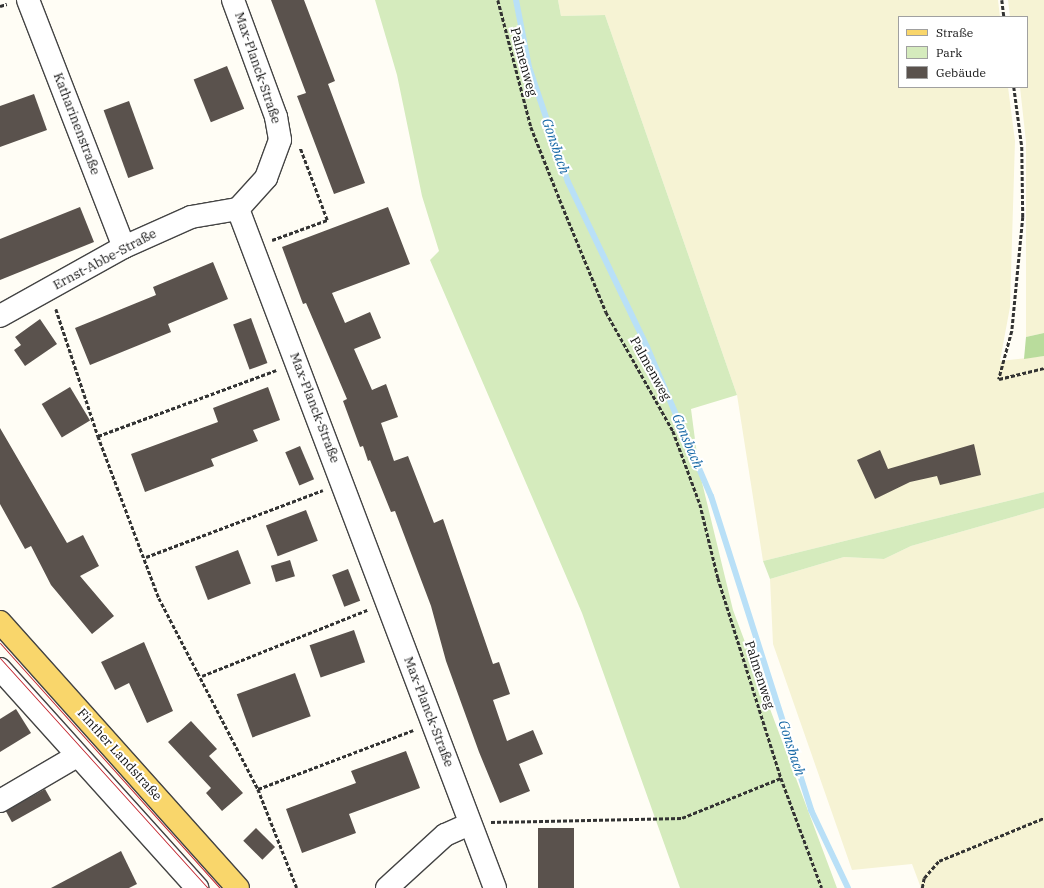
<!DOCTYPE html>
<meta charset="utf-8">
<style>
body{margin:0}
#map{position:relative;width:1044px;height:888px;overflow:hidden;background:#fffdf5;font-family:"IBM Plex Serif",serif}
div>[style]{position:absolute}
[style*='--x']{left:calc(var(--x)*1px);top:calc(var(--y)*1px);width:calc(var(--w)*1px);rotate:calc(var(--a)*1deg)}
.farmland>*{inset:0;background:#f6f3d4}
.green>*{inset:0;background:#d5ebbd}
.forest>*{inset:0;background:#b9dc9c}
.stream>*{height:6px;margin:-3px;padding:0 3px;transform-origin:3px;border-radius:3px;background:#b9e0f7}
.building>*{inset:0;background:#5a524d;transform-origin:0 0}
.path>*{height:2.5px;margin-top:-1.25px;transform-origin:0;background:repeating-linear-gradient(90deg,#333 0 4px,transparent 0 6px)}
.roads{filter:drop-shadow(1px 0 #444) drop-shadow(-1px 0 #444) drop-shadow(0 1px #444) drop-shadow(0 -1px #444)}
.minor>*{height:22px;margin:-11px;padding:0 11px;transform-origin:11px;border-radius:11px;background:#fff}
.major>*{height:22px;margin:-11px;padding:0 11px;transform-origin:11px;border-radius:11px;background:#f9d66b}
.tram>*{height:1px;margin:-0.5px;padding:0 0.5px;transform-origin:0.5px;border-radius:0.5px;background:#c4262e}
span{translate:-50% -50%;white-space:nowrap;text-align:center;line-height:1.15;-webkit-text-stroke:4px #fff;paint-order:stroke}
.street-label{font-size:13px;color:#111}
.water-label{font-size:14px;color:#1768a6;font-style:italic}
.legend{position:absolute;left:898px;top:16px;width:130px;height:72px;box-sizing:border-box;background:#fff;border:1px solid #a0a0a0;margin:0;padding:5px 7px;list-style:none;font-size:12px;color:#111}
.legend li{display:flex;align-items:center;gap:8px;height:20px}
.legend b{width:20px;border:1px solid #a0a0a0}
</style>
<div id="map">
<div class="farmland">
<i style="clip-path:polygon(558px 0,998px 0,1000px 17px,899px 17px,899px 87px,1008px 87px,1015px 141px,1010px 307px,1000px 361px,1044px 356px,1044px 492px,763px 561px,737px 395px,605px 15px,561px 16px)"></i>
<i style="clip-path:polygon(1008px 0,1044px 0,1044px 333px,1026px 337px,1026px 142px,1020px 87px,1027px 87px,1027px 17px,1010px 17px)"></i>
<i style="clip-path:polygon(1044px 508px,1044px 888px,921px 888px,912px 864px,852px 870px,773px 644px,770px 579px,844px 557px,884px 559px,911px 546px)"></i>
</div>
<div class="green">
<i style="clip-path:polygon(375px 0,558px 0,561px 16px,605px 15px,737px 395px,691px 409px,699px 470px,733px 610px,837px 888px,680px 888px,582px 613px,430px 260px,439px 251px,422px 196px,397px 75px)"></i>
<i style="clip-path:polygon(1044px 492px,1044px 508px,911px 546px,884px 559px,844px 557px,770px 579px,763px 561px)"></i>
</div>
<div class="forest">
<i style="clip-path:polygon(1044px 333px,1044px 356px,1024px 359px,1026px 337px)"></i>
</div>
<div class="stream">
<i style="--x:516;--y:0;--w:68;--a:79"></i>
<i style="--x:529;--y:67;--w:121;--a:71.3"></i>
<i style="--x:568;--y:182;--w:183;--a:64.4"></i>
<i style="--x:647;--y:347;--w:162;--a:66.8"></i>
<i style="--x:711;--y:496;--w:330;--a:72.3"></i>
<i style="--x:811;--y:810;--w:86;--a:64.6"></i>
</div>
<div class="building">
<i style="clip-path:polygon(271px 0,304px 0,335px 81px,328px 84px,365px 183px,334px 194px,297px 96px,306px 93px)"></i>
<i style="left:227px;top:66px;width:46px;height:36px;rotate:68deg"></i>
<i style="clip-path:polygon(34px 94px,47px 130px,0 147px,0 106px)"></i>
<i style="left:129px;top:101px;width:72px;height:27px;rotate:70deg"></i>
<i style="clip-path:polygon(80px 207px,94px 242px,0 280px,0 239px)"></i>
<i style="clip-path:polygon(388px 207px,410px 264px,332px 293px,345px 323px,370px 312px,381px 338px,354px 349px,372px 390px,386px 384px,398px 417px,381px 423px,394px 461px,408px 456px,434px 523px,443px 519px,493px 664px,499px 662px,510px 694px,493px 700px,507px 741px,533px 730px,543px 754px,519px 764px,530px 791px,500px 803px,479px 752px,446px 661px,431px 606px,395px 511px,391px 512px,370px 460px,368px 461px,363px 446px,360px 447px,343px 401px,347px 399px,306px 303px,303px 304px,282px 247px)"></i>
<i style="clip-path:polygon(213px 262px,228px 299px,168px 324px,171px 332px,90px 365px,75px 328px,156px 295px,153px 287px)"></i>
<i style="left:251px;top:318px;width:48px;height:19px;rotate:70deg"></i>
<i style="clip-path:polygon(40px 319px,57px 344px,25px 366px,14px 350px,21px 345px,15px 337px)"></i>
<i style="left:70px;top:387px;width:39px;height:33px;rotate:59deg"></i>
<i style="clip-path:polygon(268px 387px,280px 420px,253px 430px,258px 441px,211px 459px,214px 466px,145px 492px,131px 454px,218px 422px,213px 408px)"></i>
<i style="clip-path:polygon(0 428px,67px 543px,83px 535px,99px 566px,80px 576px,114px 616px,92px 634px,51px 585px,31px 546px,25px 549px,0 504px)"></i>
<i style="clip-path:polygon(974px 444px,981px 475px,940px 485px,937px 476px,910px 482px,875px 499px,857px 460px,880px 450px,888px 469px)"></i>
<i style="left:300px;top:446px;width:36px;height:16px;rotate:67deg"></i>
<i style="left:306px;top:510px;width:33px;height:43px;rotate:69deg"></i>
<i style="left:238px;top:550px;width:36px;height:46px;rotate:69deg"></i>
<i style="left:290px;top:560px;width:17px;height:20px;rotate:73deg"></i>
<i style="left:348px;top:569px;width:34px;height:17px;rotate:69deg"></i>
<i style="left:354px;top:630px;width:34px;height:47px;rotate:71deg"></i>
<i style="clip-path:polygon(144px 642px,173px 711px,147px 723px,129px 683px,115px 690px,101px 662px)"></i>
<i style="left:295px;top:673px;width:46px;height:62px;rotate:70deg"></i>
<i style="clip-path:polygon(16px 709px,31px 733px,0 752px,0 719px)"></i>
<i style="clip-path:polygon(191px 721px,217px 749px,209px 756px,243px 793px,222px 811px,206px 793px,211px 788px,168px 742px)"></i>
<i style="clip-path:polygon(406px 751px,420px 788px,349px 814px,356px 833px,302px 853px,286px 809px,356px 783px,351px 771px)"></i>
<i style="left:45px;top:789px;width:13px;height:45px;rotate:61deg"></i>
<i style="left:256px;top:828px;width:27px;height:18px;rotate:45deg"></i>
<i style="left:538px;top:828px;width:36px;height:60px"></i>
<i style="clip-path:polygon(121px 851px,137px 884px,129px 888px,51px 888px)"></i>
</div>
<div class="path">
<i style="--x:498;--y:0;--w:131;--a:75.4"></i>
<i style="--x:531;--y:127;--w:84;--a:68.3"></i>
<i style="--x:562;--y:205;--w:116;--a:67.6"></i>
<i style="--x:606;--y:312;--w:137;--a:60.6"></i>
<i style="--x:673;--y:431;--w:78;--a:69.7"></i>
<i style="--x:700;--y:504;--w:76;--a:76.3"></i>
<i style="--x:718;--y:578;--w:210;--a:72.5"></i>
<i style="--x:781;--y:778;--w:117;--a:69.6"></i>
<i style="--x:1002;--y:0;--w:17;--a:83"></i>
<i style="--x:0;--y:6;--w:7;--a:-16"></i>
<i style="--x:1014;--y:87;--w:61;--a:82.4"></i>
<i style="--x:1022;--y:147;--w:70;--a:89.2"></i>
<i style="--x:1023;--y:217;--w:115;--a:95.5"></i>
<i style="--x:1012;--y:331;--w:50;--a:105.2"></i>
<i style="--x:999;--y:379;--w:46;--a:-13.7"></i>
<i style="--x:272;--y:240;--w:59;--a:-20"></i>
<i style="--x:327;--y:220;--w:77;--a:-110.6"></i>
<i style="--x:56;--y:309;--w:134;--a:71.7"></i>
<i style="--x:98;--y:436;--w:173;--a:69.4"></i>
<i style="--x:159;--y:598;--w:215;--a:62.6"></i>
<i style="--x:258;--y:789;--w:106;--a:68.5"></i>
<i style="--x:98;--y:436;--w:190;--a:-20.3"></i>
<i style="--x:146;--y:557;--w:189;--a:-20.7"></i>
<i style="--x:202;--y:676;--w:178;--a:-21.8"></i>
<i style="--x:258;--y:789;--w:166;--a:-20.8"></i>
<i style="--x:491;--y:822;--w:191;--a:-1.2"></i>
<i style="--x:682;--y:818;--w:107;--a:-22"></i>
<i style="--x:922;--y:888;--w:10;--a:-79"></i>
<i style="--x:924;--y:878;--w:23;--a:-49"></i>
<i style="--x:939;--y:861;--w:113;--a:-22.3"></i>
</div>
<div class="roads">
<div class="minor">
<i style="--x:28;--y:0;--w:265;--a:68.8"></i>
<i style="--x:233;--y:0;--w:125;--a:69.8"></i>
<i style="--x:276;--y:117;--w:23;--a:80"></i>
<i style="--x:280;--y:140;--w:40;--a:110.2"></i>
<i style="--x:266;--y:178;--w:42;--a:132.1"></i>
<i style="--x:238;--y:209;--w:726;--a:69.27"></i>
<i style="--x:0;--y:316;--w:142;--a:-29.1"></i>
<i style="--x:124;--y:247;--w:73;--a:-24.1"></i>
<i style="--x:191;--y:217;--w:48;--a:-9.7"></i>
<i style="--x:0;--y:669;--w:295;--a:48"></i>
<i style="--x:0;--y:801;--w:89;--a:-30.3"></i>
<i style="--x:387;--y:888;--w:79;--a:-42.4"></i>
<i style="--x:445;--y:835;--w:27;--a:-24"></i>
</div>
<div class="major">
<i style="--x:0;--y:622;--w:357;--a:48.2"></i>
</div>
</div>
<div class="tram">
<i style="--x:0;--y:643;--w:329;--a:48.1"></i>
<i style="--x:0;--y:658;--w:310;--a:47.9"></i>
</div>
<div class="street-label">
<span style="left:523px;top:62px;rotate:75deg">Palmenweg</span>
<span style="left:257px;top:68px;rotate:71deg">Max-Planck-Straße</span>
<span style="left:76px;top:124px;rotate:69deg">Katharinenstraße</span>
<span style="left:105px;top:260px;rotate:-28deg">Ernst-Abbe-Straße</span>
<span style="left:650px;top:369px;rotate:61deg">Palmenweg</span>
<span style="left:314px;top:408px;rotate:69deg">Max-Planck-Straße</span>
<span style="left:759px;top:675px;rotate:72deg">Palmenweg</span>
<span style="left:428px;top:712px;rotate:69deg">Max-Planck-Straße</span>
<span style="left:119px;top:755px;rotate:48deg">Finther Landstraße</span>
</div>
<div class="water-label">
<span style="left:556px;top:146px;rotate:71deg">Gonsbach</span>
<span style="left:688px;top:441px;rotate:67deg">Gonsbach</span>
<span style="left:792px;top:748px;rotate:72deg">Gonsbach</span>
</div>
<ul class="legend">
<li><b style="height:5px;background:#f9d66b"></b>Straße</li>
<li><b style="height:11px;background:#d5ebbd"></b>Park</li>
<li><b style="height:11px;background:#5a524d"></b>Gebäude</li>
</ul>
</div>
